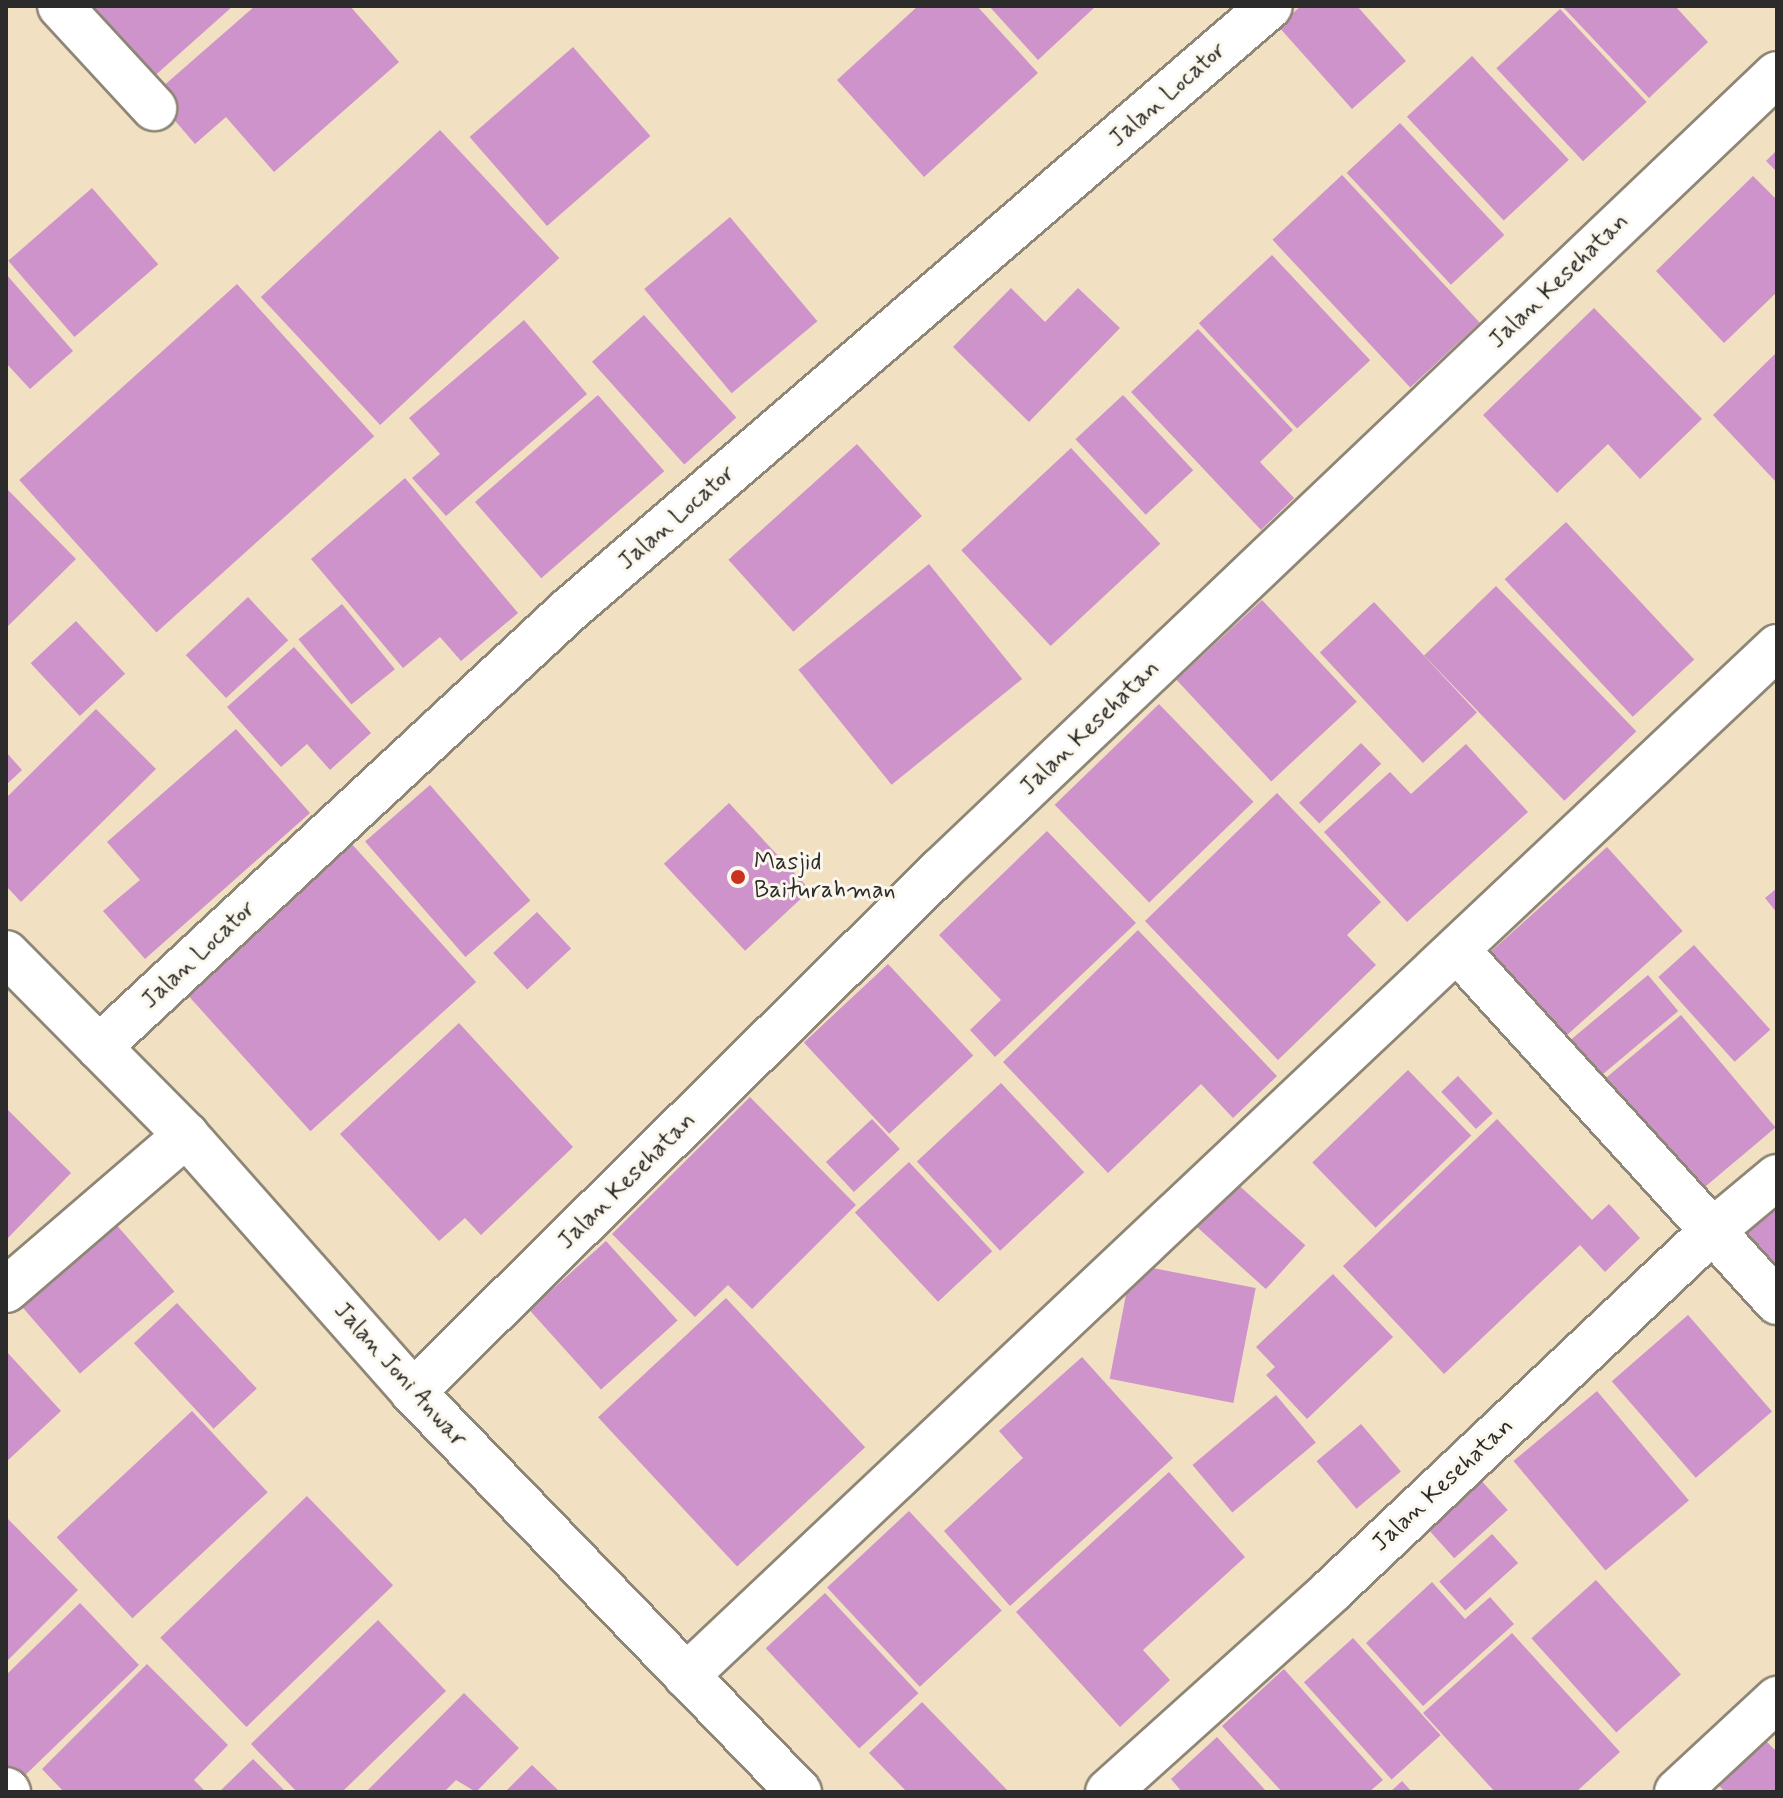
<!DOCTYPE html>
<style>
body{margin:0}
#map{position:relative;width:1783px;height:1798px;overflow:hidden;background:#f1e0c2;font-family:Mynerve,sans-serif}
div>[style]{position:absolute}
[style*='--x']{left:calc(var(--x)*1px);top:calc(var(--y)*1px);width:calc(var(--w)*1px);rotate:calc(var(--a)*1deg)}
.building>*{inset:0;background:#ce93ca;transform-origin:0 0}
.roads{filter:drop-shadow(2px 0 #8e8676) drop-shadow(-2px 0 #8e8676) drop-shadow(0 2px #8e8676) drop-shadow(0 -2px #8e8676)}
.minor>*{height:44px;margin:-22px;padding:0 22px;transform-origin:22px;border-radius:22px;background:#fff}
.major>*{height:44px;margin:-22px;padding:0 22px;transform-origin:22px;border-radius:22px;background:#fff}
.dots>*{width:22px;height:22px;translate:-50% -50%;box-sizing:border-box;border:4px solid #fbf7ec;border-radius:50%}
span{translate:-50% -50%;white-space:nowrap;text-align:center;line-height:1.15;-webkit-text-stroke:6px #fbf7ec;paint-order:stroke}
.street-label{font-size:24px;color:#2b2b2b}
.poi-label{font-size:24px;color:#2b2b2b}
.left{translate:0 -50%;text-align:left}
.frame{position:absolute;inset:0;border:8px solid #2b2b2b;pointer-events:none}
</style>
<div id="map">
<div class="building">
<i style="clip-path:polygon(87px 6px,233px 6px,150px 80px)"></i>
<i style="clip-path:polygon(255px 6px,350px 6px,399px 62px,274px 172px,226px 117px,195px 144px,153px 95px)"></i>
<i style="clip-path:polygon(918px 6px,977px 6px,1038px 73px,924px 177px,837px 80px)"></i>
<i style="clip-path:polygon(989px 6px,1096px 6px,1038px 60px)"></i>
<i style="clip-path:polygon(1301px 6px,1357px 6px,1406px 61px,1352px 109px,1278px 26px)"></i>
<i style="clip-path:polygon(1562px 6px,1675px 6px,1708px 42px,1649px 98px)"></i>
<i style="left:1560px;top:9px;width:127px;height:87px;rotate:47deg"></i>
<i style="left:573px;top:47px;width:118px;height:137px;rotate:49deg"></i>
<i style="left:1472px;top:56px;width:142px;height:89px;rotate:47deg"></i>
<i style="left:1400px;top:123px;width:153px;height:73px;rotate:47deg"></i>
<i style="left:440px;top:130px;width:175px;height:245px;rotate:47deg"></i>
<i style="clip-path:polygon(1777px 150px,1777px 172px,1766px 161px)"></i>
<i style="left:1342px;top:175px;width:202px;height:95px;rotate:47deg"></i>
<i style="clip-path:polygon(1753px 176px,1777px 200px,1777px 292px,1724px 343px,1656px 271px)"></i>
<i style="left:92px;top:188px;width:101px;height:111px;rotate:49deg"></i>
<i style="left:730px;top:217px;width:136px;height:112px;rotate:50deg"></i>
<i style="left:1272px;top:255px;width:144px;height:100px;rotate:47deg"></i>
<i style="clip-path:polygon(6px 274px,73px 351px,30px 389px,6px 363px)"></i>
<i style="left:237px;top:284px;width:205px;height:293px;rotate:48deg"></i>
<i style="clip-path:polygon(1011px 288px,1045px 322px,1078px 288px,1120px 328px,1029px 422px,953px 347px)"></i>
<i style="clip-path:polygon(1594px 308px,1702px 419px,1640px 479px,1608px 444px,1557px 493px,1483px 415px)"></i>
<i style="left:644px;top:315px;width:138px;height:70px;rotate:48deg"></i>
<i style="clip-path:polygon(524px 320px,587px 394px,446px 516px,412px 478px,440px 454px,409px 418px)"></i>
<i style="clip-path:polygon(1198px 329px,1293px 430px,1260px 462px,1294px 498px,1261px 530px,1131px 392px)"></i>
<i style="clip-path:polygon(1777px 352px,1777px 483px,1713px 415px)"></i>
<i style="left:598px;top:395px;width:101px;height:163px;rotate:49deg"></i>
<i style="left:1123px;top:395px;width:103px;height:65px;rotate:47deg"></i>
<i style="left:857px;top:444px;width:97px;height:173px;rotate:48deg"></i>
<i style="left:1071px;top:448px;width:131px;height:150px;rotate:47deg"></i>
<i style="clip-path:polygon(405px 478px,518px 613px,461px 661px,440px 637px,403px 668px,311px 559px)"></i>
<i style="clip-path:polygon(6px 488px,76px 559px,6px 628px)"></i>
<i style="left:1566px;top:522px;width:188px;height:84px;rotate:47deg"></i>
<i style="left:929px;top:564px;width:148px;height:168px;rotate:51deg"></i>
<i style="left:1496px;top:586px;width:202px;height:100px;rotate:46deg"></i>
<i style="left:248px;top:597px;width:59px;height:85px;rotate:47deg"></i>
<i style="left:1262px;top:600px;width:139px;height:117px;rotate:47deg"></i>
<i style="left:1374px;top:602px;width:151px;height:74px;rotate:47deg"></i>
<i style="left:342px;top:604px;width:84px;height:56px;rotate:51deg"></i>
<i style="left:76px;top:621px;width:72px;height:62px;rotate:47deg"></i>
<i style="clip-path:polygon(294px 647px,371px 733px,330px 770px,307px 744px,281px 767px,227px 707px)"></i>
<i style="left:1159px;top:704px;width:136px;height:145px;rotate:46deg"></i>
<i style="clip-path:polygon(96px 709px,156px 769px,21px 902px,6px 886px,6px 798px)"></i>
<i style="clip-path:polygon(236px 729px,310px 813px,145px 959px,103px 911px,140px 880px,107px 842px)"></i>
<i style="left:1361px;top:743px;width:29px;height:86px;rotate:46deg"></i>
<i style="clip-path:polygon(1466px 744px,1528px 812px,1407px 922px,1324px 832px,1390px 772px,1411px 794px)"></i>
<i style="clip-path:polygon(6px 752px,22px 770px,6px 785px)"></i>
<i style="left:430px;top:785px;width:153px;height:86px;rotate:49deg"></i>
<i style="clip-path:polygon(1277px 793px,1381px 902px,1347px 935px,1376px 965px,1278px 1060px,1145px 921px)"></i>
<i style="left:729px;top:803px;width:119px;height:89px;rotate:47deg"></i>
<i style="clip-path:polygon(1047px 831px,1136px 923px,995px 1057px,970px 1030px,1001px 1000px,939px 935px)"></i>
<i style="left:341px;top:832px;width:202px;height:223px;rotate:48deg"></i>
<i style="left:1607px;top:847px;width:113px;height:163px;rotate:48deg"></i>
<i style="clip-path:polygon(1777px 888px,1777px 913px,1765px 898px)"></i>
<i style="left:537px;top:912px;width:50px;height:60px;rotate:47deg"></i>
<i style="clip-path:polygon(1138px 930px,1277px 1076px,1233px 1118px,1201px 1084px,1108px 1173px,1003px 1062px)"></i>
<i style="left:1694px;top:945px;width:114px;height:48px;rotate:48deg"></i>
<i style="left:888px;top:964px;width:125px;height:115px;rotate:47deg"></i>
<i style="left:1648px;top:975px;width:47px;height:118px;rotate:50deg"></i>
<i style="left:1681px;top:1015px;width:147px;height:116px;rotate:50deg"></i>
<i style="clip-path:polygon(459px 1023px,573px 1147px,481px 1235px,465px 1218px,439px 1241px,340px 1134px)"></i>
<i style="left:1408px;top:1070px;width:91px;height:133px;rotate:46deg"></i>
<i style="left:1458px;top:1076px;width:51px;height:23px;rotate:47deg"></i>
<i style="left:1001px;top:1083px;width:122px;height:115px;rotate:47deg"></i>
<i style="clip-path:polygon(750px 1097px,856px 1205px,752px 1309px,728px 1285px,695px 1317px,612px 1234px)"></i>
<i style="clip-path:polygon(6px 1108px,71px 1173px,6px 1240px)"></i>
<i style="left:872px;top:1119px;width:41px;height:63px;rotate:47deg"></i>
<i style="clip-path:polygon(1497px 1119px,1592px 1220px,1609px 1204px,1640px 1238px,1605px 1272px,1580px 1245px,1444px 1374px,1343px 1266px)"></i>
<i style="left:909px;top:1162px;width:122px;height:74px;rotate:47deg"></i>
<i style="left:1234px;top:1181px;width:96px;height:59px;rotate:42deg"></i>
<i style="clip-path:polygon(1777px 1198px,1777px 1296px,1728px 1242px)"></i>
<i style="left:114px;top:1222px;width:92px;height:125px;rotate:49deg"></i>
<i style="left:606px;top:1241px;width:107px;height:103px;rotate:48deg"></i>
<i style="left:1132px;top:1264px;width:126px;height:117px;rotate:11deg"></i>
<i style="clip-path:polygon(1333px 1274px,1393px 1337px,1307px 1419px,1266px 1375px,1275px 1367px,1256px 1347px)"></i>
<i style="left:726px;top:1298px;width:204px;height:175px;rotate:47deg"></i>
<i style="left:177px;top:1303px;width:117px;height:59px;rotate:47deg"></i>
<i style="left:1688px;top:1315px;width:128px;height:101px;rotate:49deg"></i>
<i style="clip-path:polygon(6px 1351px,61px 1411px,6px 1462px)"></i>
<i style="clip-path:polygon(1082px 1357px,1173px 1458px,1010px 1606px,944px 1531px,1023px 1458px,999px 1431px)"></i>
<i style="left:1597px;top:1391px;width:143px;height:109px;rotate:50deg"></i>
<i style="left:1276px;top:1395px;width:62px;height:109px;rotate:50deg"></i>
<i style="left:192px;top:1411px;width:111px;height:185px;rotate:47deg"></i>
<i style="left:1361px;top:1424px;width:62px;height:58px;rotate:50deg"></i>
<i style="clip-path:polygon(1169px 1472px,1245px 1557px,1143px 1650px,1170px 1680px,1120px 1727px,1016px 1612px)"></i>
<i style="left:1479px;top:1478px;width:43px;height:72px;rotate:48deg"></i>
<i style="left:307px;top:1496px;width:124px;height:204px;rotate:46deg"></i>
<i style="left:909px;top:1511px;width:136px;height:112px;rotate:47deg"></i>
<i style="clip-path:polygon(6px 1517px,78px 1590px,6px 1662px)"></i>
<i style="left:1492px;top:1534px;width:39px;height:71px;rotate:48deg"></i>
<i style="left:1596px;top:1580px;width:127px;height:87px;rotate:48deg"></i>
<i style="clip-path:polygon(1432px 1582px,1465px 1619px,1490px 1597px,1514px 1624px,1423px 1706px,1366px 1643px)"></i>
<i style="left:825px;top:1593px;width:137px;height:81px;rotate:47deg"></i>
<i style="clip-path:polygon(80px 1603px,139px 1665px,16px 1784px,6px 1773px,6px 1675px)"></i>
<i style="clip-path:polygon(378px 1620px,446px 1691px,342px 1792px,297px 1792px,251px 1744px)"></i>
<i style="clip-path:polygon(1512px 1633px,1620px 1752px,1576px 1792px,1495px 1792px,1423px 1713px)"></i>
<i style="left:1353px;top:1638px;width:131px;height:66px;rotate:48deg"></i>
<i style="clip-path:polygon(147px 1664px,228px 1745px,194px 1780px,206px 1792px,64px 1792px,42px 1769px)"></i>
<i style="clip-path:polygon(1284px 1669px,1383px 1780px,1369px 1792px,1282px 1792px,1222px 1726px)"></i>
<i style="clip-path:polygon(464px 1693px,519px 1748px,476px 1792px,456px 1780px,444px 1792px,366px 1792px)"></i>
<i style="clip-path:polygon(922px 1702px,1009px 1792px,907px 1792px,869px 1753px)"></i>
<i style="clip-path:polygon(1759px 1734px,1777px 1752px,1777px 1792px,1725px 1792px,1714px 1780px)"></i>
<i style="clip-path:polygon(1217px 1737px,1267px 1792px,1182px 1792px,1171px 1779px)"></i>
<i style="clip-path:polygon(253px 1759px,286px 1792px,219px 1792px)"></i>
<i style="clip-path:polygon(532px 1765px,560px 1792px,505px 1792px)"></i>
<i style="clip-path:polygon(1402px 1781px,1412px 1792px,1390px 1792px)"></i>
</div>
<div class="roads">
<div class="minor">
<i style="--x:60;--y:6;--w:139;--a:47.3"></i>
<i style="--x:1457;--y:950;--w:476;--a:47.7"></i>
<i style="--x:99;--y:1047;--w:642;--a:-42.92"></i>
<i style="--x:569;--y:610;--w:925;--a:-40.75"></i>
<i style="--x:6;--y:1290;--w:238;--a:-40.7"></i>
<i style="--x:413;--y:1392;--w:742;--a:-44.67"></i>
<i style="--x:941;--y:870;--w:1154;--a:-43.6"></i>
<i style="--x:686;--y:1676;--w:1500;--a:-43.32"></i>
<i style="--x:6;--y:1790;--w:3;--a:45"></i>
<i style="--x:1108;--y:1792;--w:300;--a:-42"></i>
<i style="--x:1331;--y:1591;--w:523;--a:-43.37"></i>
<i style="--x:1711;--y:1232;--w:86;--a:-39.8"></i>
<i style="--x:1677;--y:1792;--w:137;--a:-42.9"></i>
</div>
<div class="major">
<i style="--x:6;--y:953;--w:256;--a:45.3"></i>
<i style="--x:186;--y:1135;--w:343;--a:48.5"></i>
<i style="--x:413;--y:1392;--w:556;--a:46.02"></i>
</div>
</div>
<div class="dots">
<i style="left:738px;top:877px;background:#c8321e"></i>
</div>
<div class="street-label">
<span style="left:1168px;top:95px;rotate:-41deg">Jalan Locator</span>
<span style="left:1559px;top:281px;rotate:-44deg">Jalan Kesehatan</span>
<span style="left:677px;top:518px;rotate:-41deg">Jalan Locator</span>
<span style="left:1090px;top:728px;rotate:-44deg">Jalan Kesehatan</span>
<span style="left:199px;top:955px;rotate:-43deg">Jalan Locator</span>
<span style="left:627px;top:1181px;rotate:-45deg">Jalan Kesehatan</span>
<span style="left:400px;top:1375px;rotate:48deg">Jalan Joni Anwar</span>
<span style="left:1443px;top:1485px;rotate:-43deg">Jalan Kesehatan</span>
</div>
<div class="poi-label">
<span class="left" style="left:754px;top:877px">Masjid<br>Baiturahman</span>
</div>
<div class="frame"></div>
</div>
